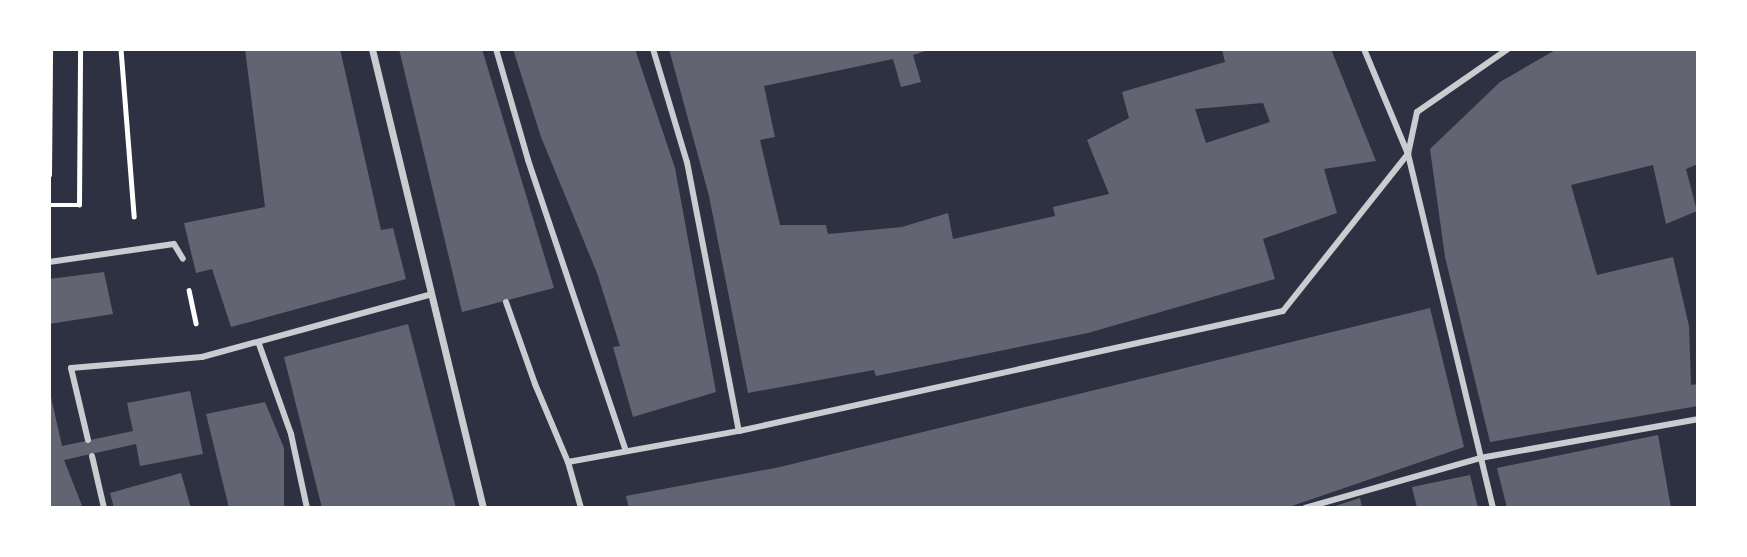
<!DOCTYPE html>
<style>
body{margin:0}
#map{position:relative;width:1747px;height:557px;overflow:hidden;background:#2d3142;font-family:Ubuntu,sans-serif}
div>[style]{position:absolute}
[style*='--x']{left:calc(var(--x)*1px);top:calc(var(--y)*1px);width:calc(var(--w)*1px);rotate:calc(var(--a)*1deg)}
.building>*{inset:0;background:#626471}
.path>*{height:4.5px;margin:-2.25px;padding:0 2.25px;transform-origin:2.25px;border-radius:2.25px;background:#fff}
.pedestrian>*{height:6px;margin:-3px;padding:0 3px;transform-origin:3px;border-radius:3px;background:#caccd0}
.minor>*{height:7px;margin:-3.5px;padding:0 3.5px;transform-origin:3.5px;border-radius:3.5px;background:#caccd0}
span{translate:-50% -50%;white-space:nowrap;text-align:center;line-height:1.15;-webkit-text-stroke:5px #fff;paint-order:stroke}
.frame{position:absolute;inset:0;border:51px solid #fff;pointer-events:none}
</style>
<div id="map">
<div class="building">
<i style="clip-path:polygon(245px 49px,340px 49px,381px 230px,393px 228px,406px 279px,231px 327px,212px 269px,196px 273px,184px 223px,265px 207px)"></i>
<i style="clip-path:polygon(399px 49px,482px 49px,554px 288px,462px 312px)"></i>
<i style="clip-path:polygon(513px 49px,635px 49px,675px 168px,716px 392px,633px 417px,613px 347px,620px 346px,597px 273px,541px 137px)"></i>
<i style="clip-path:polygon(evenodd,669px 49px,932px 49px,913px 55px,921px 82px,901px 87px,893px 59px,764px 86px,775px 137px,760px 140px,780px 225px,826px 225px,828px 234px,902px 227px,948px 213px,953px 239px,1055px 216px,1053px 207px,1109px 194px,1087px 140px,1129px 118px,1122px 92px,1225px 62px,1222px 49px,1331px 49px,1376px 161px,1324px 169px,1337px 213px,1263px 239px,1275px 279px,1088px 333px,876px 376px,874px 370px,748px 393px,709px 196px,669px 49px,1263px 103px,1270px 122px,1206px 143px,1195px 109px,1263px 103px)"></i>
<i style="clip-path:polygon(1557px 49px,1698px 49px,1698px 164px,1686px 169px,1697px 211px,1666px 224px,1653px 165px,1571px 185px,1597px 275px,1673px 257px,1689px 326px,1691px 385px,1698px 384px,1698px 406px,1490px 442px,1445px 257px,1430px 149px,1500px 82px)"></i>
<i style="clip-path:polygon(104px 272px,113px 314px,49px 324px,49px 279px)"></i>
<i style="clip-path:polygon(1430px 308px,1464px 447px,1286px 508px,629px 508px,626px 496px,780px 467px)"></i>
<i style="clip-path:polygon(408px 324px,456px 508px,322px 508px,284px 357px)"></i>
<i style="clip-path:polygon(49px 388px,62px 446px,133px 431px,127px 403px,190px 391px,203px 454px,140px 466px,136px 444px,64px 460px,83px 508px,49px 508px)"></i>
<i style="clip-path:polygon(265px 402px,284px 448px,284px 508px,229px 508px,206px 414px)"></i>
<i style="clip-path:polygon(1658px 435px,1671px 508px,1507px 508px,1497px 468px)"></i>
<i style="clip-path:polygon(181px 473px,191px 508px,114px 508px,110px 493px)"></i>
<i style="clip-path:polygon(1470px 475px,1478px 508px,1417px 508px,1412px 487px)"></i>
<i style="clip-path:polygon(1360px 498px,1362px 508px,1332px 508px,1332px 507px)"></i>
</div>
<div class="path">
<i style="--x:121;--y:49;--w:168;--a:85.5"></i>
<i style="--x:49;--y:175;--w:126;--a:-89.5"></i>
<i style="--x:49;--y:205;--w:30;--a:0"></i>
<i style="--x:79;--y:205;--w:156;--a:-89.6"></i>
<i style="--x:189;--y:290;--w:34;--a:78"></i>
</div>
<div class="pedestrian">
<i style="--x:496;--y:49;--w:116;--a:73.9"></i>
<i style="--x:528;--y:160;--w:307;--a:71.4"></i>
<i style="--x:653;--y:49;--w:118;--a:73.3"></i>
<i style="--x:687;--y:162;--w:274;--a:79.1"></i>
<i style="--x:1364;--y:49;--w:114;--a:67.3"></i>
<i style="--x:1408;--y:154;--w:364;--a:76.5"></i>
<i style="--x:49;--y:262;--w:126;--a:-8.2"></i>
<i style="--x:174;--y:244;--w:17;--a:59"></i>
<i style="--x:506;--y:302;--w:87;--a:70.5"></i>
<i style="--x:535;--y:384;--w:85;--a:67.1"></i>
<i style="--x:568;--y:462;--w:48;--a:74.2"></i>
<i style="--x:259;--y:344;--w:96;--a:70.4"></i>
<i style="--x:291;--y:434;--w:76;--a:77.8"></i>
<i style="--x:88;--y:440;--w:74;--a:-103.3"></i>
<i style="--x:71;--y:368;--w:131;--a:-4.8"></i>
<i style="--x:202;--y:357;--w:235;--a:-15.3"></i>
<i style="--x:92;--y:456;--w:53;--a:77"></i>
<i style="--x:568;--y:462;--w:174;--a:-10.3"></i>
<i style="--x:739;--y:431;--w:557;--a:-12.44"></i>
<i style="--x:1283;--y:311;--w:201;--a:-51.5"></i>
<i style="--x:1408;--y:154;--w:43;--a:-77.9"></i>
<i style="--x:1417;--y:112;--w:111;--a:-34.7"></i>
<i style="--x:1305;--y:508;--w:182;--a:-15.9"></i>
<i style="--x:1480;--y:458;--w:221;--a:-10.1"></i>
</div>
<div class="minor">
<i style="--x:372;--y:49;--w:472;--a:76.4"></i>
</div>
<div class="frame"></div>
</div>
